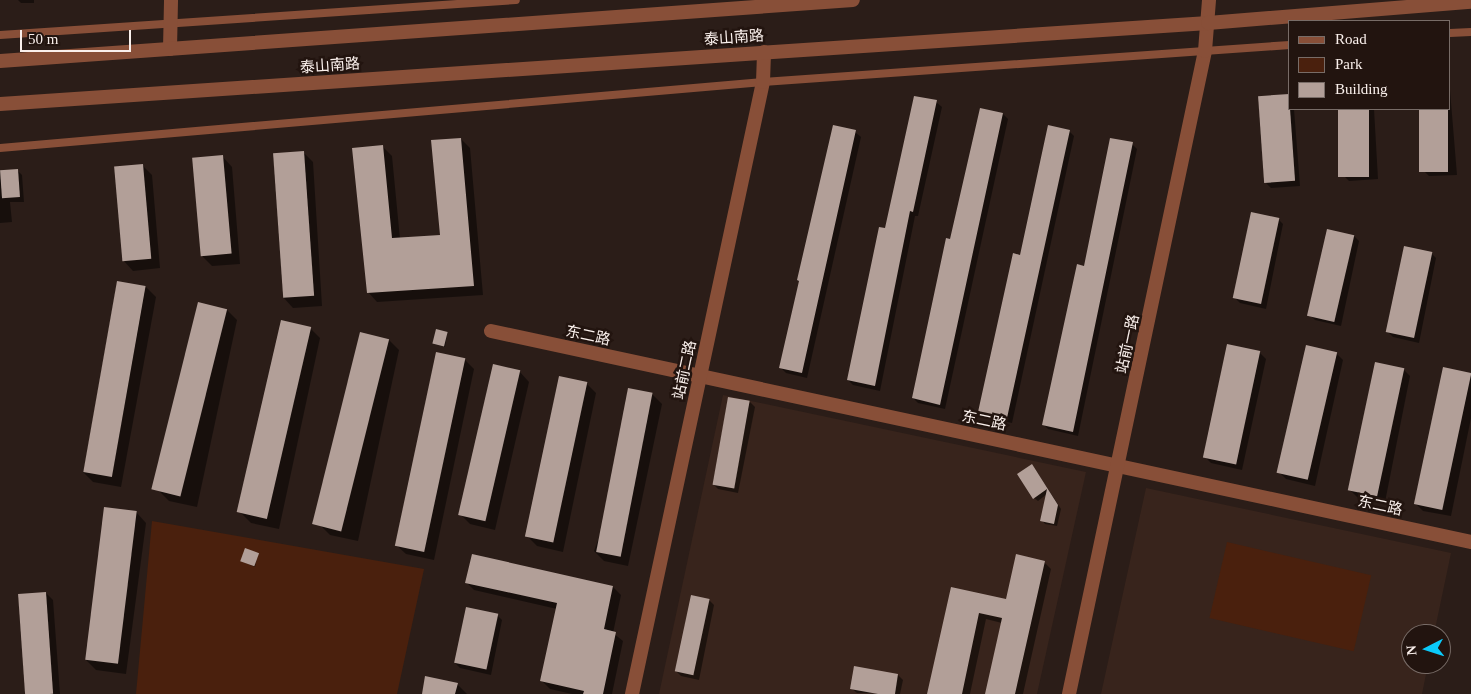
<!DOCTYPE html>
<meta charset="utf-8">
<style>
body{margin:0}
#map{position:relative;width:1471px;height:694px;overflow:hidden;background:#2b1d18;font-family:"Times New Roman","Noto Sans SC",serif}
div>[style]{position:absolute}
[style*='--x']{left:calc(var(--x)*1px);top:calc(var(--y)*1px);width:calc(var(--w)*1px);rotate:calc(var(--a)*1deg)}
.built>*{inset:0;background:#38241c}
.green>*{inset:0;background:#4a200d;transform-origin:0 0}
.shadow>*{inset:0;background:#0007}
.building>*{inset:0;background:#b29f98;transform-origin:0 0}
.service>*{height:8px;margin:-4px;padding:0 4px;transform-origin:4px;border-radius:4px;background:#884f38}
.minor>*{height:14px;margin:-7px;padding:0 7px;transform-origin:7px;border-radius:7px;background:#884f38}
.tertiary>*{height:14px;margin:-7px;padding:0 7px;transform-origin:7px;border-radius:7px;background:#884f38}
span{translate:-50% -50%;white-space:nowrap;text-align:center;line-height:1.15;-webkit-text-stroke:5px #22140f;paint-order:stroke}
.street-label{font-size:15px;color:#faf0ec}
.legend{position:absolute;left:1288px;top:20px;width:162px;height:90px;box-sizing:border-box;background:#22140f;border:1px solid #786c67;margin:0;padding:6px 9px;list-style:none;font-size:15px;color:#faf0ec}
.legend li{display:flex;align-items:center;gap:10px;height:25px}
.legend b{width:25px;border:1px solid #786c67}
.north{position:absolute;left:1401px;top:624px;width:50px;height:50px;box-sizing:border-box;background:#22140f;border:1px solid #786c67;border-radius:50%;rotate:265deg;font-size:14px;font-weight:700;line-height:20px;text-align:center;color:#faf0ec}
.north::after{content:'';display:block;margin:auto;width:18px;height:22px;background:#0bcafa;clip-path:polygon(50% 0,100% 100%,50% 72%,0 100%)}
.scale{position:absolute;left:20px;top:30px;width:111px;height:22px;box-sizing:border-box;border:2px solid #faf0ec;border-top:0;padding-left:6px;font-size:15px;line-height:18px;white-space:nowrap;color:#faf0ec;-webkit-text-stroke:4px #22140f;paint-order:stroke}
</style>
<div id="map">
<div class="built">
<i style="clip-path:polygon(723px 395px,1086px 472px,1037px 694px,659px 694px)"></i>
<i style="clip-path:polygon(1146px 488px,1451px 553px,1434px 634px,1411px 634px,1411px 664px,1428px 664px,1422px 694px,1101px 694px)"></i>
</div>
<div class="green">
<i style="clip-path:polygon(152px 521px,424px 569px,397px 694px,136px 694px)"></i>
<i style="left:1227px;top:542px;width:148px;height:78px;rotate:13deg"></i>
</div>
<div class="shadow">
<i style="clip-path:polygon(18px 0,34px 0,34px 3px,21px 3px)"></i>
<i style="clip-path:polygon(1450px 90px,1457px 175px,1429px 176px,1424px 171px,1420px 109px,1450px 109px)"></i>
<i style="clip-path:polygon(1288px 95px,1290px 109px,1294px 109px,1300px 186px,1271px 188px,1266px 183px)"></i>
<i style="clip-path:polygon(936px 102px,942px 107px,918px 216px,915px 216px,880px 391px,853px 385px,848px 380px,886px 229px)"></i>
<i style="clip-path:polygon(1340px 109px,1374px 109px,1378px 179px,1349px 181px,1344px 176px)"></i>
<i style="clip-path:polygon(1003px 114px,1008px 119px,945px 409px,918px 403px,913px 398px,951px 241px)"></i>
<i style="clip-path:polygon(1069px 131px,1074px 136px,1012px 423px,984px 417px,979px 412px,1021px 256px)"></i>
<i style="clip-path:polygon(855px 132px,861px 137px,807px 378px,786px 373px,781px 368px)"></i>
<i style="clip-path:polygon(461px 139px,470px 148px,483px 295px,377px 302px,368px 292px,382px 146px,392px 156px,400px 239px,441px 236px)"></i>
<i style="clip-path:polygon(1132px 144px,1137px 149px,1078px 436px,1048px 429px,1043px 424px,1085px 267px)"></i>
<i style="clip-path:polygon(303px 152px,313px 162px,322px 306px,293px 308px,283px 297px)"></i>
<i style="clip-path:polygon(222px 156px,232px 167px,240px 264px,212px 266px,202px 256px)"></i>
<i style="clip-path:polygon(142px 165px,152px 175px,160px 268px,133px 271px,123px 260px)"></i>
<i style="clip-path:polygon(17px 170px,22px 175px,24px 202px,10px 202px,12px 222px,0 223px,0 171px)"></i>
<i style="clip-path:polygon(1278px 219px,1283px 224px,1266px 309px,1240px 303px,1235px 298px)"></i>
<i style="clip-path:polygon(1354px 236px,1359px 241px,1341px 326px,1315px 320px,1310px 315px)"></i>
<i style="clip-path:polygon(1431px 253px,1436px 258px,1419px 343px,1393px 337px,1388px 332px)"></i>
<i style="clip-path:polygon(146px 287px,156px 297px,121px 487px,93px 482px,83px 472px)"></i>
<i style="clip-path:polygon(199px 304px,227px 310px,237px 320px,197px 507px,169px 501px,159px 491px)"></i>
<i style="clip-path:polygon(310px 328px,320px 338px,279px 529px,251px 523px,241px 513px)"></i>
<i style="clip-path:polygon(447px 334px,445px 347px,434px 344px)"></i>
<i style="clip-path:polygon(389px 340px,399px 350px,358px 541px,330px 535px,320px 525px)"></i>
<i style="clip-path:polygon(1259px 352px,1266px 359px,1242px 470px,1211px 463px,1204px 456px)"></i>
<i style="clip-path:polygon(1336px 353px,1343px 360px,1315px 486px,1286px 479px,1279px 472px)"></i>
<i style="clip-path:polygon(464px 359px,474px 369px,434px 560px,406px 554px,395px 544px)"></i>
<i style="clip-path:polygon(1403px 369px,1410px 376px,1385px 502px,1357px 497px,1350px 490px)"></i>
<i style="clip-path:polygon(1444px 369px,1471px 374px,1471px 418px,1451px 516px,1423px 511px,1416px 504px)"></i>
<i style="clip-path:polygon(519px 371px,529px 382px,495px 530px,470px 524px,460px 514px)"></i>
<i style="clip-path:polygon(586px 383px,596px 393px,563px 552px,537px 546px,527px 536px)"></i>
<i style="clip-path:polygon(652px 394px,662px 404px,628px 566px,604px 561px,594px 551px)"></i>
<i style="clip-path:polygon(750px 402px,755px 407px,738px 493px,718px 489px,713px 484px)"></i>
<i style="clip-path:polygon(1035px 469px,1061px 509px,1057px 526px,1045px 524px,1042px 520px,1047px 494px,1038px 501px,1034px 498px)"></i>
<i style="clip-path:polygon(136px 512px,146px 523px,126px 674px,96px 670px,86px 660px)"></i>
<i style="clip-path:polygon(258px 554px,255px 567px,241px 561px)"></i>
<i style="clip-path:polygon(1044px 562px,1051px 569px,1023px 694px,987px 694px,1002px 623px,986px 619px,970px 694px,929px 694px,952px 588px,1007px 601px)"></i>
<i style="clip-path:polygon(466px 582px,613px 587px,621px 595px,613px 633px,623px 641px,612px 694px,572px 694px,550px 689px,542px 681px,557px 609px,474px 590px)"></i>
<i style="clip-path:polygon(46px 593px,53px 600px,60px 694px,26px 694px)"></i>
<i style="clip-path:polygon(709px 600px,714px 605px,699px 680px,681px 676px,676px 671px)"></i>
<i style="clip-path:polygon(497px 615px,502px 620px,491px 675px,460px 668px,455px 663px)"></i>
<i style="clip-path:polygon(855px 667px,898px 675px,903px 680px,900px 694px,857px 693px,851px 688px)"></i>
<i style="clip-path:polygon(457px 684px,467px 694px,423px 694px)"></i>
</div>
<div class="building">
<i style="left:1289px;top:94px;width:87px;height:31px;rotate:86deg"></i>
<i style="clip-path:polygon(914px 96px,937px 100px,913px 212px,910px 211px,875px 386px,847px 380px,879px 227px,885px 228px)"></i>
<i style="clip-path:polygon(980px 108px,1003px 113px,940px 405px,912px 398px,946px 238px,950px 239px)"></i>
<i style="left:1338px;top:109px;width:31px;height:68px"></i>
<i style="left:1419px;top:109px;width:29px;height:63px"></i>
<i style="clip-path:polygon(833px 125px,856px 130px,802px 373px,779px 368px,799px 281px,797px 280px)"></i>
<i style="clip-path:polygon(1048px 125px,1070px 130px,1007px 418px,978px 412px,1013px 253px,1020px 255px)"></i>
<i style="clip-path:polygon(461px 138px,474px 286px,367px 293px,352px 148px,383px 145px,392px 238px,440px 235px,431px 140px)"></i>
<i style="clip-path:polygon(1110px 138px,1133px 142px,1073px 432px,1042px 425px,1077px 264px,1084px 266px)"></i>
<i style="left:304px;top:151px;width:145px;height:31px;rotate:86deg"></i>
<i style="left:223px;top:155px;width:99px;height:31px;rotate:85deg"></i>
<i style="left:143px;top:164px;width:95px;height:29px;rotate:85deg"></i>
<i style="left:18px;top:169px;width:28px;height:18px;rotate:86deg"></i>
<i style="left:1251px;top:212px;width:29px;height:88px;rotate:12deg"></i>
<i style="left:1327px;top:229px;width:28px;height:89px;rotate:13deg"></i>
<i style="left:1404px;top:246px;width:29px;height:88px;rotate:12deg"></i>
<i style="left:117px;top:281px;width:29px;height:194px;rotate:10deg"></i>
<i style="left:198px;top:302px;width:30px;height:193px;rotate:14deg"></i>
<i style="left:281px;top:320px;width:31px;height:197px;rotate:13deg"></i>
<i style="left:436px;top:329px;width:12px;height:15px;rotate:14deg"></i>
<i style="left:360px;top:332px;width:30px;height:198px;rotate:14deg"></i>
<i style="left:1227px;top:344px;width:34px;height:116px;rotate:12deg"></i>
<i style="left:1306px;top:345px;width:32px;height:131px;rotate:13deg"></i>
<i style="left:436px;top:352px;width:30px;height:198px;rotate:12deg"></i>
<i style="left:1375px;top:362px;width:30px;height:131px;rotate:12deg"></i>
<i style="left:493px;top:364px;width:28px;height:155px;rotate:13deg"></i>
<i style="left:1443px;top:367px;width:29px;height:140px;rotate:12deg"></i>
<i style="left:559px;top:376px;width:29px;height:164px;rotate:12deg"></i>
<i style="left:628px;top:388px;width:25px;height:167px;rotate:11deg"></i>
<i style="left:728px;top:397px;width:22px;height:89px;rotate:10deg"></i>
<i style="clip-path:polygon(1032px 464px,1058px 505px,1054px 524px,1040px 521px,1047px 489px,1033px 499px,1017px 474px)"></i>
<i style="left:104px;top:507px;width:33px;height:154px;rotate:7deg"></i>
<i style="left:245px;top:548px;width:15px;height:14px;rotate:20deg"></i>
<i style="clip-path:polygon(472px 554px,613px 586px,604px 629px,616px 632px,603px 694px,583px 694px,584px 691px,540px 681px,557px 603px,465px 583px)"></i>
<i style="clip-path:polygon(1016px 554px,1045px 561px,1015px 694px,985px 694px,1002px 618px,979px 613px,962px 694px,927px 694px,951px 587px,1006px 599px)"></i>
<i style="left:46px;top:592px;width:102px;height:28px;rotate:86deg"></i>
<i style="left:691px;top:595px;width:19px;height:78px;rotate:12deg"></i>
<i style="left:466px;top:607px;width:33px;height:57px;rotate:12deg"></i>
<i style="clip-path:polygon(854px 666px,898px 674px,895px 694px,878px 694px,850px 689px)"></i>
<i style="clip-path:polygon(425px 676px,458px 683px,455px 694px,422px 694px)"></i>
</div>
<div class="service">
<i style="--x:1450;--y:33;--w:21;--a:-3"></i>
<i style="--x:0;--y:35;--w:517;--a:-3.88"></i>
<i style="--x:0;--y:148;--w:766;--a:-4.94"></i>
<i style="--x:763;--y:82;--w:528;--a:-4.02"></i>
</div>
<div class="minor">
<i style="--x:170;--y:49;--w:49;--a:-88.8"></i>
<i style="--x:491;--y:331;--w:1002;--a:12.15"></i>
<i style="--x:632;--y:694;--w:626;--a:-77.92"></i>
<i style="--x:763;--y:82;--w:30;--a:-88"></i>
<i style="--x:1069;--y:694;--w:657;--a:-78.06"></i>
<i style="--x:1205;--y:51;--w:51;--a:-85.5"></i>
</div>
<div class="tertiary">
<i style="--x:0;--y:61;--w:855;--a:-4.09"></i>
<i style="--x:0;--y:104;--w:1211;--a:-3.84"></i>
<i style="--x:1208;--y:23;--w:264;--a:-4.6"></i>
</div>
<div class="street-label">
<span style="left:734px;top:38px;rotate:-4deg">泰山南路</span>
<span style="left:330px;top:66px;rotate:-4deg">泰山南路</span>
<span style="left:588px;top:336px;rotate:12deg">东二路</span>
<span style="left:1128px;top:344px;rotate:-78deg">站前一路</span>
<span style="left:685px;top:370px;rotate:-78deg">站前二路</span>
<span style="left:984px;top:421px;rotate:12deg">东二路</span>
<span style="left:1380px;top:506px;rotate:12deg">东二路</span>
</div>
<ul class="legend">
<li><b style="height:6px;background:#884f38"></b>Road</li>
<li><b style="height:14px;background:#4a200d"></b>Park</li>
<li><b style="height:14px;background:#b29f98"></b>Building</li>
</ul>
<div class="north">N</div>
<div class="scale">50 m</div>
</div>
